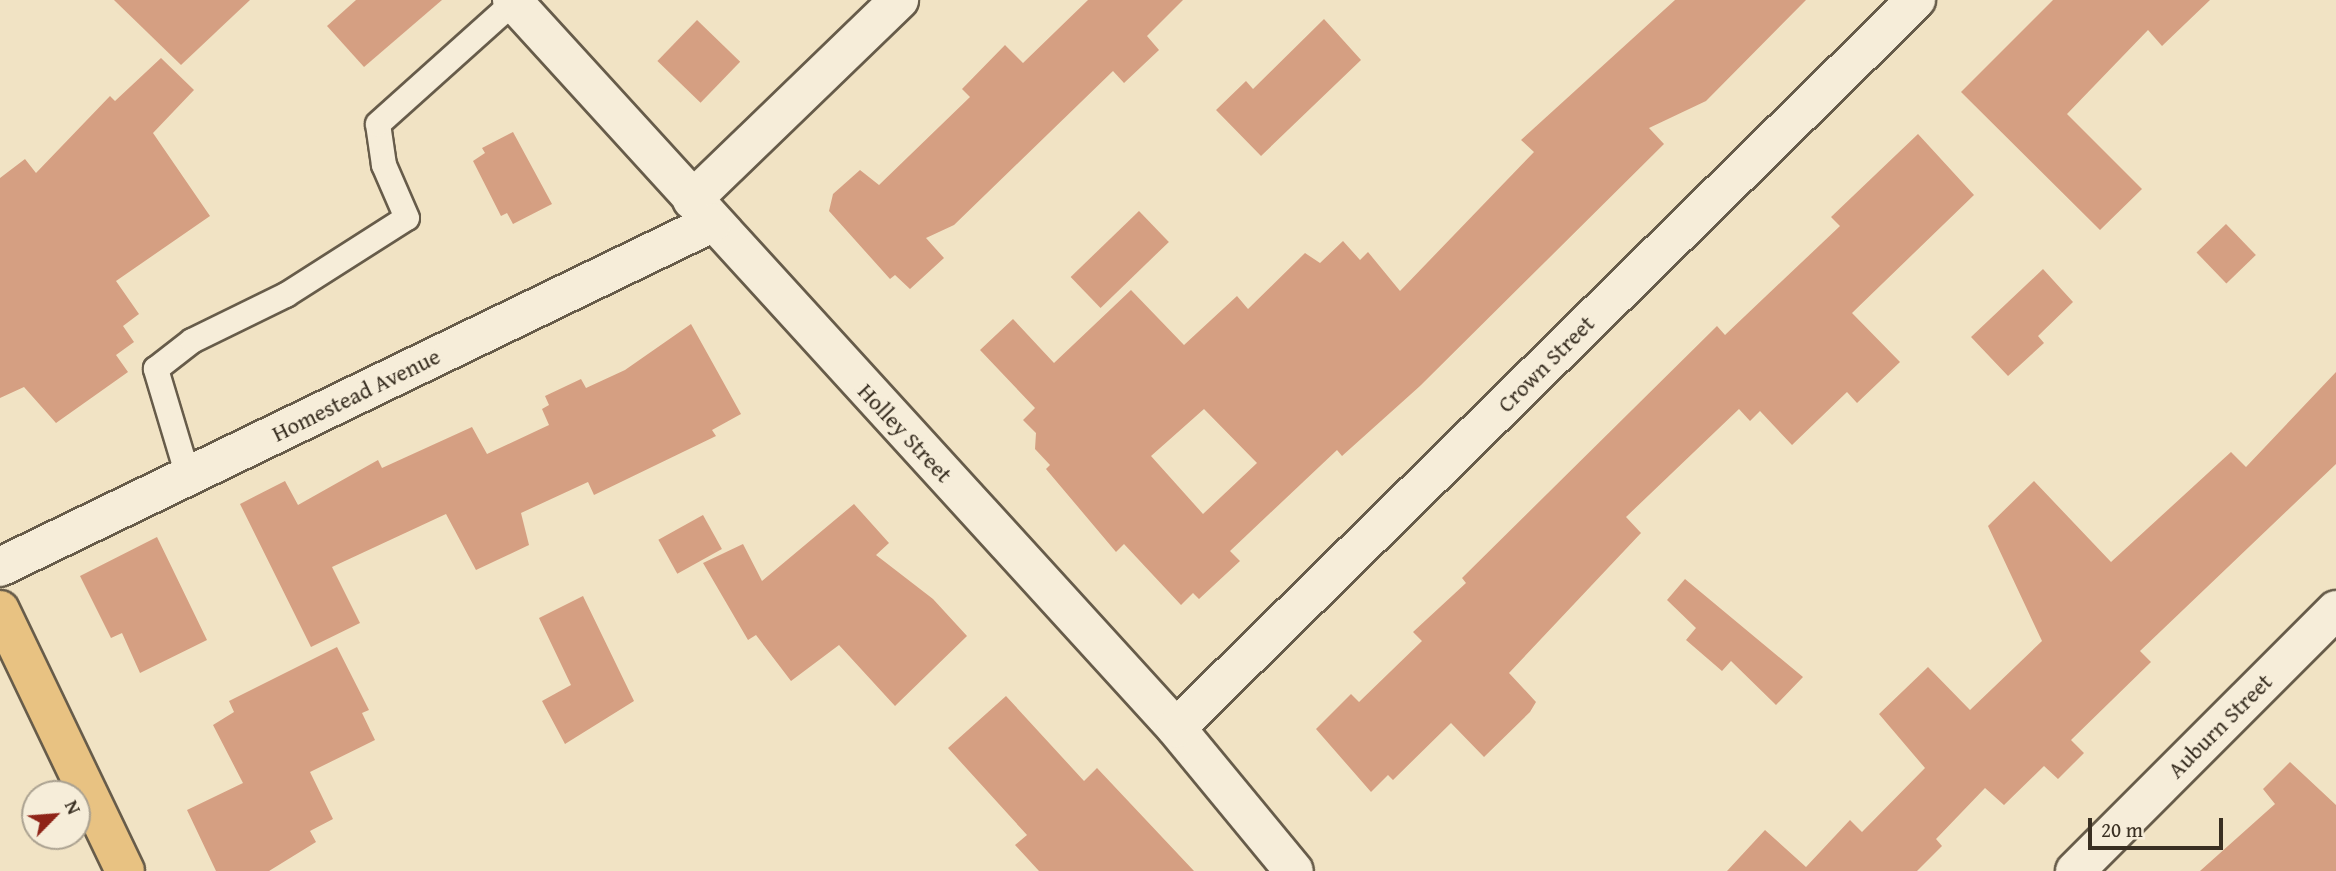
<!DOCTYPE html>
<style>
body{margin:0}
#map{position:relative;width:2336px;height:871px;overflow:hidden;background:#f1e3c4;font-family:"Gentium Book Plus",serif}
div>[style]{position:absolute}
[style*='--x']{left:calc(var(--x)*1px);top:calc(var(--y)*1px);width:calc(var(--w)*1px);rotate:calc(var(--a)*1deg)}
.building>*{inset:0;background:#d59f82;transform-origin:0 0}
.roads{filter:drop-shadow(2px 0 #675c4a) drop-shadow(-2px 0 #675c4a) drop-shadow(0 2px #675c4a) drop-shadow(0 -2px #675c4a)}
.lane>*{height:24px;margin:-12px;padding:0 12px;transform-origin:12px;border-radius:12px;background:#f6edd9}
.street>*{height:38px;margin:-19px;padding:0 19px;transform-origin:19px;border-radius:19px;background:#f6edd9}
.primary>*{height:38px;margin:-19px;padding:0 19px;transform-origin:19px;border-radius:19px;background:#e8c282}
span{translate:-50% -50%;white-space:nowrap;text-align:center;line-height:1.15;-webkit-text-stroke:6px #f6edd9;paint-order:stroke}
.street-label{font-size:23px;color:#392f22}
.north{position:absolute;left:21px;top:780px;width:70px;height:70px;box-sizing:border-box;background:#f6edd9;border:2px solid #aaa190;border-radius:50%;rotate:65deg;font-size:19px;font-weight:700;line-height:28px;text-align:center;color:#392f22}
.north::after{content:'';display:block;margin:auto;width:24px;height:32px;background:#8f2418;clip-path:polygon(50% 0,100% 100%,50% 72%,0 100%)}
.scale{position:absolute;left:2088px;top:818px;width:135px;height:32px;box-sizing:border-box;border:4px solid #392f22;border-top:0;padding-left:9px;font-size:21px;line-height:24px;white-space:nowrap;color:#392f22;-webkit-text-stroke:5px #f6edd9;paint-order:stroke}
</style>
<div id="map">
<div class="building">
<i style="clip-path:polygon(114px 0,250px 0,181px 65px)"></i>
<i style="clip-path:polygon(356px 0,442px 0,364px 67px,327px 26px)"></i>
<i style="clip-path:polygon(1088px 0,1183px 0,1147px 36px,1159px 50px,1124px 83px,1113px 71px,954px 225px,926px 238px,944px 258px,910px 289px,895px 275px,890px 279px,829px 211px,833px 194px,860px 170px,879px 185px,970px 97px,962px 89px,1005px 45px,1023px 63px)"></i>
<i style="clip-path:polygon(evenodd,1675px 0,1806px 0,1706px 101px,1649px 128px,1664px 144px,1420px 386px,1342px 456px,1337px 450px,1230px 551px,1240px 561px,1199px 599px,1193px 593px,1181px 605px,1124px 544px,1116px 552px,1046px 469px,1050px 465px,1035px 449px,1036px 433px,1023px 420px,1035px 408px,980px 350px,1013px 319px,1054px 363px,1131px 290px,1184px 345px,1237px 296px,1248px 309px,1305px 253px,1320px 263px,1343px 241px,1360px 260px,1368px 252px,1400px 291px,1534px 152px,1521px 140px,1675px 0,1204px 409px,1257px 463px,1203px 514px,1151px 456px,1204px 409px)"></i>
<i style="clip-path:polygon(2053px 0,2210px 0,2162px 46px,2148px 30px,2067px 114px,2142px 189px,2100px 230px,1961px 92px)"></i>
<i style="clip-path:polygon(1324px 19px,1361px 60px,1261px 156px,1216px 110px,1246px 81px,1253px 89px)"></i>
<i style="left:697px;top:20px;width:60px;height:57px;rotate:44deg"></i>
<i style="clip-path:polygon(161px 58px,194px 90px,153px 133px,210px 216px,116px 281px,139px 314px,123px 326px,134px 342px,116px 355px,128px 372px,56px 423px,24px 387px,0 398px,0 178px,25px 159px,36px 173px,110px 96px,115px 101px)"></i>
<i style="clip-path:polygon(513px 132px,552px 204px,513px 224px,507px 213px,501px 216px,473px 161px,485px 153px,482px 148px)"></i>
<i style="clip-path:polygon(1918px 134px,1974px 195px,1852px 313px,1900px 362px,1857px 403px,1847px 392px,1792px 445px,1760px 411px,1750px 421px,1739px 409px,1626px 517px,1641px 533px,1509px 673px,1536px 702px,1530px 712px,1484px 757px,1451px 723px,1393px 780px,1388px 775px,1371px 792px,1316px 729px,1351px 694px,1359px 702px,1422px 641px,1413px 632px,1466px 583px,1462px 578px,1717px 326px,1725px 335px,1840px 226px,1831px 217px)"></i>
<i style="left:1139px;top:211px;width:43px;height:95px;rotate:46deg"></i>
<i style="left:2226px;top:224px;width:43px;height:41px;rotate:46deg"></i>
<i style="clip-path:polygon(2043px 269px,2073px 302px,2038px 336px,2044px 343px,2008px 376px,1971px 337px)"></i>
<i style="clip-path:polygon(691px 324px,741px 414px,712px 430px,716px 436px,594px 495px,588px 482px,521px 513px,529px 545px,476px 570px,446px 514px,332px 567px,360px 623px,311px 647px,240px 504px,285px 481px,298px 505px,378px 460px,382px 468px,472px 427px,487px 454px,549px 425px,542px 409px,549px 405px,545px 396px,581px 379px,586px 388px,625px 370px)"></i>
<i style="clip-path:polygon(2336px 372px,2336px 464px,2140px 651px,2151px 662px,2071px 740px,2084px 753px,2058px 779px,2044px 766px,2004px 805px,1985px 788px,1936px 839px,1942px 846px,1917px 871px,1727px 871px,1765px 830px,1806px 867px,1850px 820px,1862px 832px,1925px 768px,1879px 714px,1928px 667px,1970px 710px,2042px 641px,1988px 526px,2034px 481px,2111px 562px,2231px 452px,2246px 467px)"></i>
<i style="clip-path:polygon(854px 504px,889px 543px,876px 555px,933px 599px,967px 636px,895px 706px,839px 645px,791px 681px,756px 635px,748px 640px,703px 563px,743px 544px,762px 581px)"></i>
<i style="left:703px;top:515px;width:39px;height:51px;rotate:61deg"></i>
<i style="clip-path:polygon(157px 537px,207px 640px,140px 673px,122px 633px,111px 638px,80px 576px)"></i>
<i style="clip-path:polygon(1685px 579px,1803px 677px,1776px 705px,1731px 661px,1722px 671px,1686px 640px,1696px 628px,1667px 600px)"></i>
<i style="clip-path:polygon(583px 596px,634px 701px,565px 744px,542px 701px,571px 685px,539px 618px)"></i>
<i style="clip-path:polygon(337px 647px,369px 710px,362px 713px,375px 740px,310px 772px,333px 819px,310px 831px,316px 842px,269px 871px,216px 871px,187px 810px,243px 783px,213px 725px,234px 712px,229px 701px)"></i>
<i style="clip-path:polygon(1006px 696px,1084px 781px,1097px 768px,1194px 871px,1039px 871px,1015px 845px,1027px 835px,948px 748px)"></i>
<i style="clip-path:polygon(2290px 762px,2336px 805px,2336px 871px,2200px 871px,2275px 804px,2263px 789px)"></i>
</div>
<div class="roads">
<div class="lane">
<i style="--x:188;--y:476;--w:112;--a:-106.7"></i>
<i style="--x:156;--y:369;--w:46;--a:-37.9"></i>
<i style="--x:192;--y:341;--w:105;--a:-26.1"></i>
<i style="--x:286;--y:295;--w:143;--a:-32.5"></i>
<i style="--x:407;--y:218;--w:58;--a:-113.5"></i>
<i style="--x:384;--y:165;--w:41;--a:-98.3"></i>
<i style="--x:378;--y:124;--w:183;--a:-41.9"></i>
</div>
<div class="street">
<i style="--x:512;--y:0;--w:985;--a:47.63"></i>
<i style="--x:1176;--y:728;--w:185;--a:50.5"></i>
<i style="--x:692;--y:200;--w:288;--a:-44"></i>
<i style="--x:0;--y:567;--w:791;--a:-25.79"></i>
<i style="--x:1176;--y:728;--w:1038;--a:-44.53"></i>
<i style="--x:2075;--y:871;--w:369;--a:-45"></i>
</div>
<div class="primary">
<i style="--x:0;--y:610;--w:289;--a:64.4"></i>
</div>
</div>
<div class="street-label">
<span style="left:1546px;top:364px;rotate:-45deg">Crown Street</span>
<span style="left:356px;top:395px;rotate:-26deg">Homestead Avenue</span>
<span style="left:905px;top:433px;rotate:47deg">Holley Street</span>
<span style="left:2220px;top:726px;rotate:-45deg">Auburn Street</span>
</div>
<div class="north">N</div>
<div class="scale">20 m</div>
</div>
